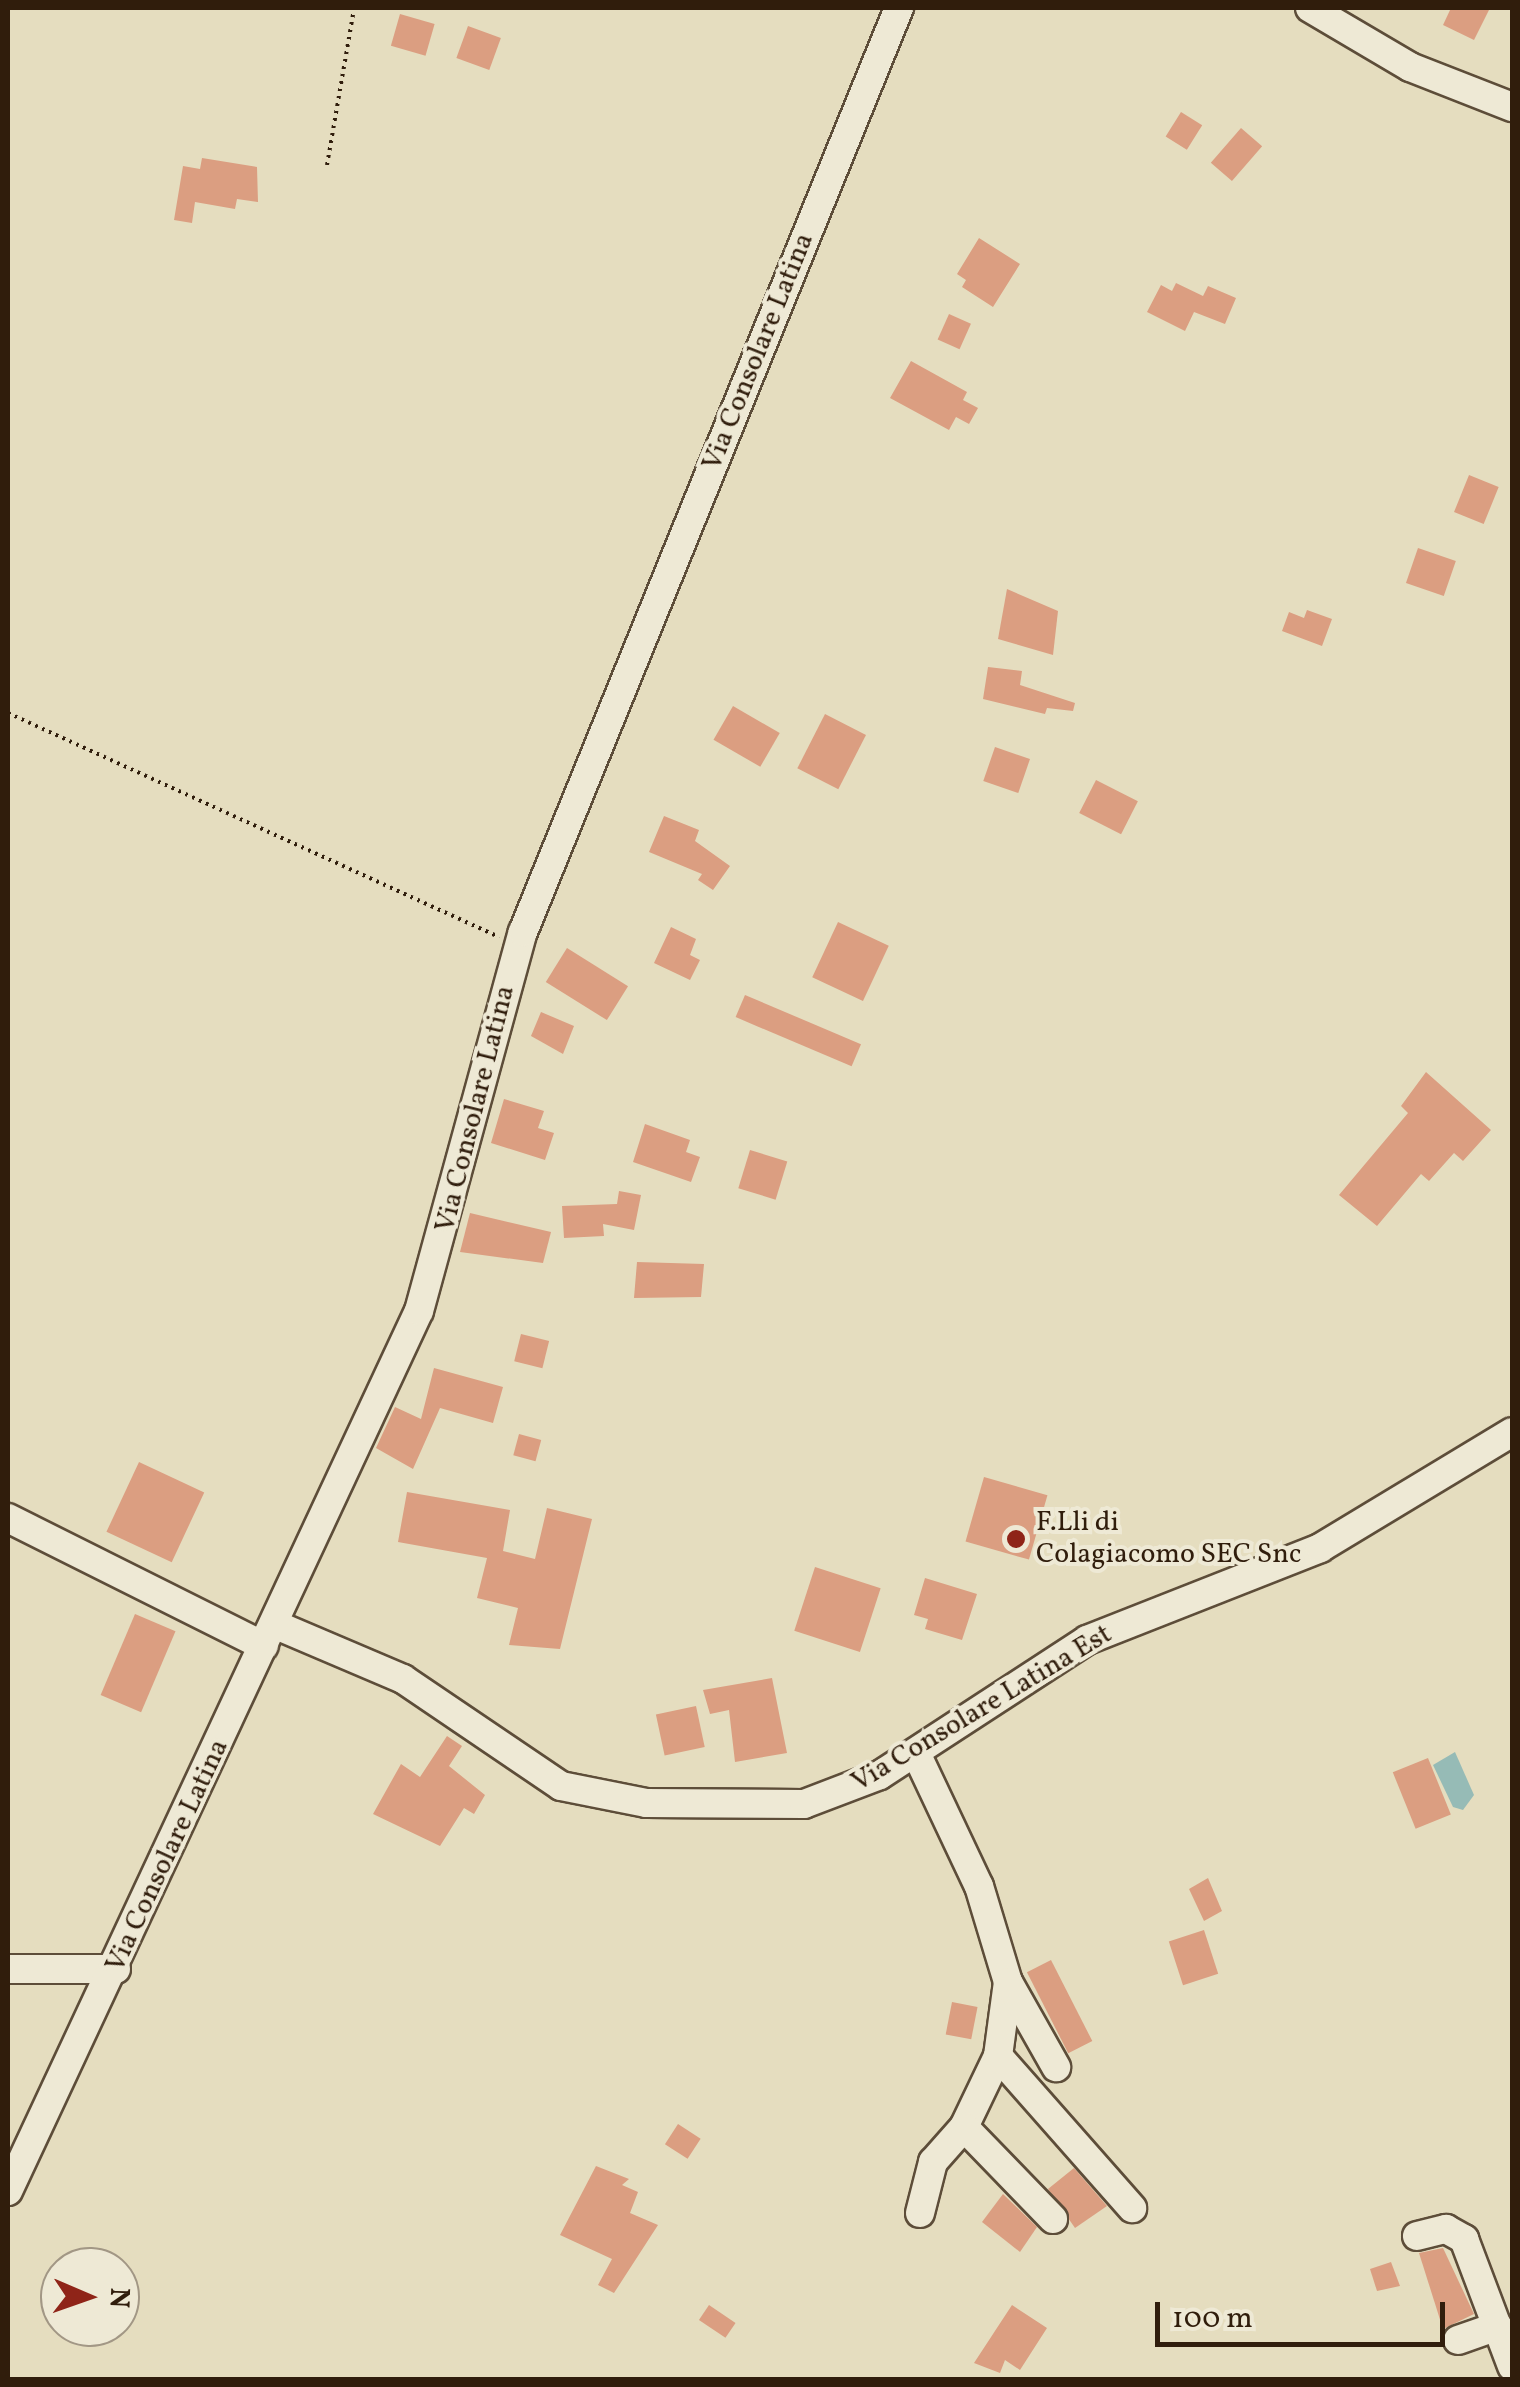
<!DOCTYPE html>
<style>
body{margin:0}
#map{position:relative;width:1520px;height:2387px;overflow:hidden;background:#e5ddbf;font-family:Vollkorn,serif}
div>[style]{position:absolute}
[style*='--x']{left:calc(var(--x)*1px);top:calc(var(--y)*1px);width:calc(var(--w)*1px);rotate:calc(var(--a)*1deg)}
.water>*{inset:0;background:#96bbb6}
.building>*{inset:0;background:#db9e81;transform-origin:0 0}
.path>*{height:4px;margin-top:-2px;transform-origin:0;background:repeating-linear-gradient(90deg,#301d0c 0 2.5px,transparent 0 7.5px)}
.roads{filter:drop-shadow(2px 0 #5d4d39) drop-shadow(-2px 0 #5d4d39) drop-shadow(0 2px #5d4d39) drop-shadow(0 -2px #5d4d39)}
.minor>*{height:28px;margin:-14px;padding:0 14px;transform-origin:14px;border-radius:14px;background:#eee9d5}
.dots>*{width:28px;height:28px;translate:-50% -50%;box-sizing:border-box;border:5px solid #eee9d5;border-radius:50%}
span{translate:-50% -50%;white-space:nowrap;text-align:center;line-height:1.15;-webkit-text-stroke:8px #eee9d5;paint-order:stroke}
.street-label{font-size:28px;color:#301d0c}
.poi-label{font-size:28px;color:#301d0c}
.left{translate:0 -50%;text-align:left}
.frame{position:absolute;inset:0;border:10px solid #301d0c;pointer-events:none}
.north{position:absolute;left:40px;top:2247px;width:100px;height:100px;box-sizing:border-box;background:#eee9d5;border:2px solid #a29785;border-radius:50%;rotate:92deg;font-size:28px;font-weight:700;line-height:40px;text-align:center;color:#301d0c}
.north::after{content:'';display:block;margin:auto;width:35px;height:45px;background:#8f2418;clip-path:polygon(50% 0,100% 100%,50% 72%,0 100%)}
.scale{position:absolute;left:1155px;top:2302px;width:290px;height:45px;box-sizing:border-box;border:5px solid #301d0c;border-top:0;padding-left:12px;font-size:30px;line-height:35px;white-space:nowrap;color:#301d0c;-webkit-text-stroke:8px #eee9d5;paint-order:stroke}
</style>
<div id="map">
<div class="water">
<i style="clip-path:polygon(1455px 1752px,1474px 1795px,1463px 1810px,1453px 1807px,1433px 1765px)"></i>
</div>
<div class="building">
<i style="clip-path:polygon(1451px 8px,1490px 8px,1474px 40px,1443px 25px)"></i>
<i style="left:400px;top:14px;width:36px;height:33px;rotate:16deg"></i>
<i style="left:468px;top:26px;width:35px;height:34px;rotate:20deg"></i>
<i style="left:1181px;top:112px;width:25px;height:29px;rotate:32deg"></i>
<i style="left:1241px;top:128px;width:28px;height:46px;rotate:41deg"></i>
<i style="clip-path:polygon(202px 158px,257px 167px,258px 202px,237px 199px,235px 209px,195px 202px,192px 223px,174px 220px,183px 166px,200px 169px)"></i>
<i style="clip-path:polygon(979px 238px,1020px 264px,993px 307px,962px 287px,966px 280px,957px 274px)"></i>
<i style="clip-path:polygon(1176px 283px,1203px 296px,1208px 286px,1236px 298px,1225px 324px,1194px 312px,1185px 331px,1147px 312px,1161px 285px,1172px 291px)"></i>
<i style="left:949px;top:314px;width:24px;height:28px;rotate:24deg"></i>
<i style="clip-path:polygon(911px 361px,967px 392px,963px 400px,978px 408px,969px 424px,956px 417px,949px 430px,890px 398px)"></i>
<i style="left:1469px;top:475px;width:32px;height:40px;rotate:22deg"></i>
<i style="left:1418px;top:548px;width:40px;height:37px;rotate:19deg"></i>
<i style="clip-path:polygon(1007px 589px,1058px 611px,1053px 655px,998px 639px)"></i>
<i style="clip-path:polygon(1307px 610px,1332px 619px,1322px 646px,1282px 631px,1289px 612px,1304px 618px)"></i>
<i style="clip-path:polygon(988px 667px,1022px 671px,1020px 685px,1075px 703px,1073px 711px,1047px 708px,1045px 714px,983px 699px)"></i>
<i style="left:733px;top:706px;width:54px;height:39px;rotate:30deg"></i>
<i style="left:825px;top:714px;width:46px;height:61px;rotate:27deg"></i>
<i style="left:995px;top:747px;width:37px;height:36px;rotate:19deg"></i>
<i style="left:1096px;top:780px;width:47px;height:37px;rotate:27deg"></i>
<i style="clip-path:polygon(664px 816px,699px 830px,695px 841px,730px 866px,713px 890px,698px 880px,702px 874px,649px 852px)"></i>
<i style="left:838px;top:922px;width:56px;height:61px;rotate:25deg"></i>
<i style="clip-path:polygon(671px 927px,696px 939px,690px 955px,700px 960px,690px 980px,654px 963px)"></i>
<i style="left:567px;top:948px;width:72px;height:40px;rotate:32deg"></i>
<i style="left:745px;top:995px;width:126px;height:24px;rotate:23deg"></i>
<i style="clip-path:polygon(541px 1012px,574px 1026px,563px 1054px,531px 1036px)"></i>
<i style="clip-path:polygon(1426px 1072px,1491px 1130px,1463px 1161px,1454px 1153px,1429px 1181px,1421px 1174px,1377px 1226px,1339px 1195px,1408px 1113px,1401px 1106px)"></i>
<i style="clip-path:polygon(504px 1099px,544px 1111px,538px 1128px,554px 1133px,545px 1160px,491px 1143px)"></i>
<i style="clip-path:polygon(645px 1124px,690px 1140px,686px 1152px,700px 1157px,691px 1182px,633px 1162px)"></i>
<i style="left:750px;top:1150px;width:39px;height:40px;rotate:17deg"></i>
<i style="clip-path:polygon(619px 1191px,641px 1195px,634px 1230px,603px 1224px,604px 1236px,564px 1238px,562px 1206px,617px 1204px)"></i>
<i style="clip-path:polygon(470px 1213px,551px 1232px,543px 1263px,460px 1252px)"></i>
<i style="clip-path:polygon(637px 1262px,704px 1264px,701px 1297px,634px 1298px)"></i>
<i style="left:521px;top:1334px;width:29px;height:28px;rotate:14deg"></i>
<i style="clip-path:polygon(434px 1368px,503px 1387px,493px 1423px,440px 1408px,413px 1469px,376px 1448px,395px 1407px,421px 1419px)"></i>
<i style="left:519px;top:1434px;width:23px;height:22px;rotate:15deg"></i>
<i style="left:139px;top:1462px;width:72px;height:77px;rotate:25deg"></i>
<i style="left:984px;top:1477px;width:66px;height:67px;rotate:16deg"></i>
<i style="clip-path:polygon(407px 1492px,510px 1510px,503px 1551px,535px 1559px,547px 1508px,592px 1519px,560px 1649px,509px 1645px,518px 1608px,477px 1598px,487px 1558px,398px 1542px)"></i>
<i style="left:815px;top:1567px;width:69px;height:67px;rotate:18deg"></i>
<i style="clip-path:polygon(925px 1578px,977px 1594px,962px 1640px,925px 1629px,928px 1619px,914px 1615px)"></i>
<i style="left:135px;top:1614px;width:44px;height:88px;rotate:23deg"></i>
<i style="clip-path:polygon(772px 1678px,787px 1753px,735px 1762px,729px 1710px,710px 1714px,703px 1690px)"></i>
<i style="left:696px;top:1706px;width:42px;height:41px;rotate:78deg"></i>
<i style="clip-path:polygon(447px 1736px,462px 1746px,449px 1766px,485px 1795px,474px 1814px,464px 1808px,440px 1846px,373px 1814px,401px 1764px,420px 1777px)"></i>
<i style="left:1428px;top:1758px;width:61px;height:38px;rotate:68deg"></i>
<i style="clip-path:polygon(1208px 1878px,1222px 1911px,1204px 1921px,1189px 1889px)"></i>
<i style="left:1204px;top:1930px;width:46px;height:37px;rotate:72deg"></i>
<i style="left:1051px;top:1960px;width:91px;height:27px;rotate:63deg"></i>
<i style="left:952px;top:2002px;width:26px;height:33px;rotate:11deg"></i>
<i style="left:678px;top:2124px;width:27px;height:24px;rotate:33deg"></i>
<i style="clip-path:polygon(596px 2166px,629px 2179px,622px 2185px,638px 2192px,630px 2213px,658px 2225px,614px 2293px,598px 2285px,612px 2259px,560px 2235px)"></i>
<i style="clip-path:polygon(1074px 2168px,1107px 2206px,1075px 2228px,1048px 2189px)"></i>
<i style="clip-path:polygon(1003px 2194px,1037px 2227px,1020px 2252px,982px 2222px)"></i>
<i style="clip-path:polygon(1443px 2248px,1474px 2314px,1443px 2329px,1419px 2253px)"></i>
<i style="clip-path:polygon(1391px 2262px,1400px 2286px,1377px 2291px,1370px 2269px)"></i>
<i style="left:709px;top:2305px;width:32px;height:18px;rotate:34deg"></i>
<i style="clip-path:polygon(1012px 2305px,1047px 2328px,1020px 2370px,1005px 2360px,1000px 2373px,974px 2363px)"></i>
</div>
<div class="path">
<i style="--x:327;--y:165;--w:159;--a:-80.2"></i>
<i style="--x:8;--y:713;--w:540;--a:24.52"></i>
</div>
<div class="roads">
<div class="minor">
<i style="--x:1310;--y:8;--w:116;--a:30.5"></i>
<i style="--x:1410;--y:67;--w:110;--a:21.4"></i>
<i style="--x:8;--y:1518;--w:286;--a:26.6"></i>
<i style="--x:274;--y:1624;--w:140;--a:23.1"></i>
<i style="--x:403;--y:1679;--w:191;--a:34.1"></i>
<i style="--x:561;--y:1786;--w:87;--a:11.3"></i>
<i style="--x:646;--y:1803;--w:158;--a:0.4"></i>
<i style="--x:804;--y:1804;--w:81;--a:-20.9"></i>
<i style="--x:880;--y:1775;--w:247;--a:-33.1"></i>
<i style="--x:1087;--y:1640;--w:251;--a:-21.5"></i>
<i style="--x:1320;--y:1548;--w:224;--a:-31.1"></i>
<i style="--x:916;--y:1753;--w:147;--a:64.7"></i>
<i style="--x:979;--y:1886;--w:100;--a:73.2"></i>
<i style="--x:1008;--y:1982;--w:75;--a:97.7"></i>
<i style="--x:998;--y:2056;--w:79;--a:115.6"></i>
<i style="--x:964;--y:2127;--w:128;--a:45.9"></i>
<i style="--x:8;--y:1969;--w:108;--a:0"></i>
<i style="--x:1008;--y:1982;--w:98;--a:60.5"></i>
<i style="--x:998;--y:2056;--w:203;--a:48.6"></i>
<i style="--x:8;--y:2191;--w:971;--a:-64.97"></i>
<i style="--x:419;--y:1311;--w:393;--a:-74.7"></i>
<i style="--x:523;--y:932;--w:998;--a:-67.86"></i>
<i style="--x:920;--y:2213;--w:53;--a:-75.7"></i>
<i style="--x:933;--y:2162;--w:47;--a:-48.5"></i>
<i style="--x:1417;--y:2236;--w:30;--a:-14"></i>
<i style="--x:1446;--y:2229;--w:21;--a:29"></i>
<i style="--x:1464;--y:2239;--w:136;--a:69.3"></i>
<i style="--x:1458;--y:2340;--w:42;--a:-19.3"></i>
</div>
</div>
<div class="dots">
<i style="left:1016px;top:1539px;background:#8f2418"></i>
</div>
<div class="street-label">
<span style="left:759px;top:352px;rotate:-68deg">Via Consolare Latina</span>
<span style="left:476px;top:1109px;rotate:-76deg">Via Consolare Latina</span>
<span style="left:982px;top:1709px;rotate:-31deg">Via Consolare Latina Est</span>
<span style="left:168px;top:1856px;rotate:-65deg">Via Consolare Latina</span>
</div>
<div class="poi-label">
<span class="left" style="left:1036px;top:1539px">F.Lli di<br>Colagiacomo SEC Snc</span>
</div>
<div class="frame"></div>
<div class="north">N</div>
<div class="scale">100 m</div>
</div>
